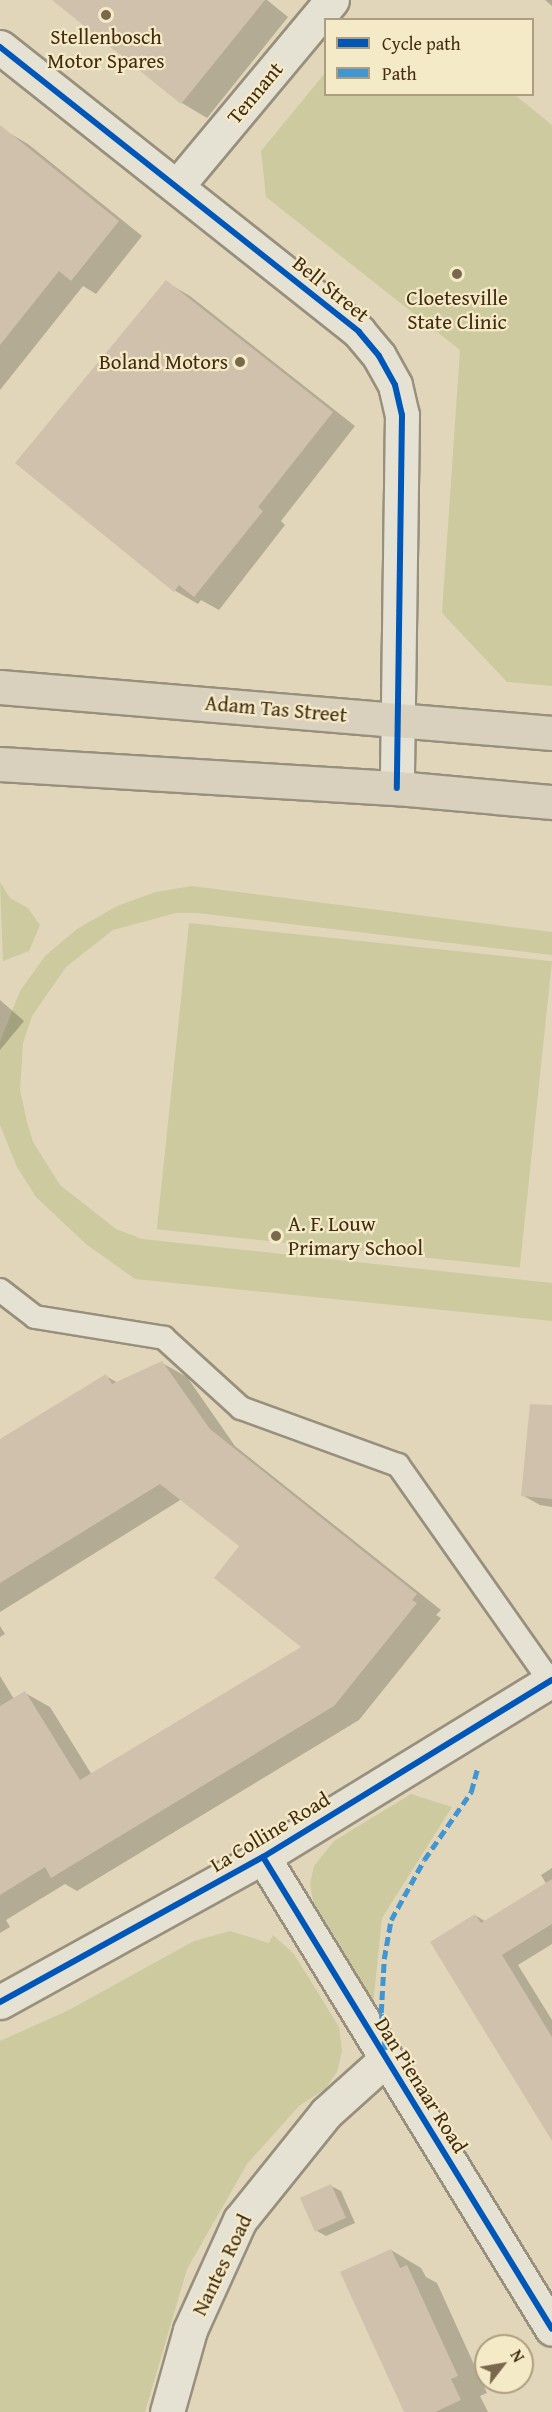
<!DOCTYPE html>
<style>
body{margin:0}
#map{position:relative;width:552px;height:2412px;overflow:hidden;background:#e1d6ba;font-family:"Gentium Book Plus",serif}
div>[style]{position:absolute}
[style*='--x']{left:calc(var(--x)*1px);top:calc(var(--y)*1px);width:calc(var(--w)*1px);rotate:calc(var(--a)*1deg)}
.green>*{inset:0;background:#ccca9e;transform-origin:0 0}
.shadow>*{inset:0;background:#0003}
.building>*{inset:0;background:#d0c1ad;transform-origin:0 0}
.roads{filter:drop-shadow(2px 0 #988f7c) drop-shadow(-2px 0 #988f7c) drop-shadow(0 2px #988f7c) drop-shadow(0 -2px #988f7c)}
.service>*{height:22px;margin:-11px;padding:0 11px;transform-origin:11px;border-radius:11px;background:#e5e1d3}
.minor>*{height:33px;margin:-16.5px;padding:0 16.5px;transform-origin:16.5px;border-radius:16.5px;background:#e5e1d3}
.tertiary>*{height:33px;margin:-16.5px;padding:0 16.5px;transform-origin:16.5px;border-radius:16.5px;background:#e5e1d3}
.primary>*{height:33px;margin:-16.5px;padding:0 16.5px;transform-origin:16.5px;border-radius:16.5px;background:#d9d1be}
.quiet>*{height:4.5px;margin-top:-2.25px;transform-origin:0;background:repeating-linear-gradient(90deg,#3f96d3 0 9px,transparent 0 13.5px)}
.cycleway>*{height:6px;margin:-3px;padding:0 3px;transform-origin:3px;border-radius:3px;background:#0057b8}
.dots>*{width:16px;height:16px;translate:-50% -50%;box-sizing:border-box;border:3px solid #f5eac8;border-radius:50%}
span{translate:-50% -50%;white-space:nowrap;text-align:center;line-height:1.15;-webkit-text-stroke:4.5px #f5eac8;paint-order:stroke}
.poi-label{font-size:21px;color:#422c11}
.right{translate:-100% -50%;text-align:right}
.left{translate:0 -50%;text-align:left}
.street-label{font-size:21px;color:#422c11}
.legend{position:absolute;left:324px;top:18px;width:210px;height:78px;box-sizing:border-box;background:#f5eac8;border:2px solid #ad9e7f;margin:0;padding:8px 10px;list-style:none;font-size:18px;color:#422c11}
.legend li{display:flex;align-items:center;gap:12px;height:30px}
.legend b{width:30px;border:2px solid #ad9e7f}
.north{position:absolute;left:474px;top:2334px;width:60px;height:60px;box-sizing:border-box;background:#f5eac8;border:2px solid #ad9e7f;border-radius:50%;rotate:59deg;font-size:16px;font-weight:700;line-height:24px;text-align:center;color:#422c11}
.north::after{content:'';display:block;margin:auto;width:21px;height:27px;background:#7a684c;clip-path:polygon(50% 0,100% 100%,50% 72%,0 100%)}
</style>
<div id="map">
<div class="green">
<i style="clip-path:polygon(325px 73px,326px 94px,515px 95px,552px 125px,552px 686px,507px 682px,442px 613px,460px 350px,266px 197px,261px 151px)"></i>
<i style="clip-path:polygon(0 882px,10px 898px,28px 908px,40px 925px,29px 951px,3px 961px)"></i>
<i style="clip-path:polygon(192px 886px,552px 932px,552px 955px,197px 913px,176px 913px,113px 930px,66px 967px,32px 1016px,23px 1043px,20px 1090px,27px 1122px,33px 1142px,60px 1185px,116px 1229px,142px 1239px,552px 1283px,552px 1321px,135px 1279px,86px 1244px,36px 1197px,17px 1167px,0 1125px,0 1042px,20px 991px,45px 956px,77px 929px,117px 906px,156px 892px)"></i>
<i style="left:189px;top:923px;width:365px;height:308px;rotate:6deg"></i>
<i style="clip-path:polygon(411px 1794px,452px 1807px,382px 1918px,373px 2005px,315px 1912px,310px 1884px,314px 1866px,334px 1841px)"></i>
<i style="clip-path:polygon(230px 1931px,269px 1943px,273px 1935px,294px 1954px,339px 2027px,342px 2051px,337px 2072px,325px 2089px,299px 2106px,247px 2164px,187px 2269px,145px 2412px,0 2412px,0 2041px,67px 2011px,194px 1941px)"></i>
</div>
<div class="shadow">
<i style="clip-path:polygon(54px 0,267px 0,288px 17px,207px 118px,182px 103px)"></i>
<i style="clip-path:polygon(545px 0,552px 0,552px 6px)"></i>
<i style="clip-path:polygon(4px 130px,28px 144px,142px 236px,96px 294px,83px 286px,0 390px,0 135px)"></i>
<i style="clip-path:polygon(166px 282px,190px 296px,355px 426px,281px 521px,285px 525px,219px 610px,201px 600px,198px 604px,174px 590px)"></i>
<i style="clip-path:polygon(0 1000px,24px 1021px,0 1050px)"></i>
<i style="clip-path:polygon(162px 1363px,187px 1377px,235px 1446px,441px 1610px,436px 1615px,441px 1618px,359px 1720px,77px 1891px,65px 1884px,6px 1920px,10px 1927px,0 1933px,0 1676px,14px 1699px,25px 1693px,50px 1707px,92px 1775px,304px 1647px,241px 1546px,182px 1499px,0 1612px,0 1441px,106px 1376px,118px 1383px)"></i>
<i style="clip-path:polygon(552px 1423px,552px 1507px,540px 1505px,522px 1495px)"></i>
<i style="clip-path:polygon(0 1626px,5px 1634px,0 1637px)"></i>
<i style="clip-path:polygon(552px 1868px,552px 1944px,518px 1965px,552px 2020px,552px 2139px,475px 1915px,486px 1922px,547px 1885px,541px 1875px)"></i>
<i style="clip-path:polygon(331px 2186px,341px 2191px,355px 2223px,326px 2236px,317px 2231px)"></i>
<i style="clip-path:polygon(391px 2250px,421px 2268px,426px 2277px,437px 2283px,487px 2393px,480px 2396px,488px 2412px,406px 2412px)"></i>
</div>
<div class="building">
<i style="clip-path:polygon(52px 0,265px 0,181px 104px)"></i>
<i style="clip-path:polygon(0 125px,119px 221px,71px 281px,59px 271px,0 345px)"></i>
<i style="clip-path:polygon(166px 280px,333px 412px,258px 507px,263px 511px,194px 597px,179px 585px,174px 592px,15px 463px)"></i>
<i style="clip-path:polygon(162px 1361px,210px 1429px,417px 1594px,412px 1600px,417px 1603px,334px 1706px,51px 1878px,45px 1867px,0 1895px,0 1706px,25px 1691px,80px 1780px,301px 1647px,214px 1578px,239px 1546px,160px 1484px,0 1583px,0 1439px,106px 1374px,112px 1384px)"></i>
<i style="clip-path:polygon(530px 1404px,552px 1405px,552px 1499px,521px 1496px)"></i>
<i style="clip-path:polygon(552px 1879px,552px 1924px,502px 1955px,552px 2037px,552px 2141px,430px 1942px,475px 1914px,481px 1923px)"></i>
<i style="left:331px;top:2184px;width:37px;height:34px;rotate:66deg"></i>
<i style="clip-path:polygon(391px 2249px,400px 2268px,407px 2265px,458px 2376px,451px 2379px,461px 2400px,435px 2412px,404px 2412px,340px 2272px)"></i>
</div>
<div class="roads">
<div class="service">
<i style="--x:0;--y:1290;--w:44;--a:37.6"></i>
<i style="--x:35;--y:1317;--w:131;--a:9.2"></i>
<i style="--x:164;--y:1338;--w:104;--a:42.3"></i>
<i style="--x:241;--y:1408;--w:167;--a:20"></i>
<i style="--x:398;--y:1465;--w:264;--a:54.9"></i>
</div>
<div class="minor">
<i style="--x:177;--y:186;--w:242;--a:-50.2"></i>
<i style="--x:263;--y:1857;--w:553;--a:58.52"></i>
<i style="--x:0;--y:2002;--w:300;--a:-28.9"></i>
<i style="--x:263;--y:1857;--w:339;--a:-31.5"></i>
<i style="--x:167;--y:2412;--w:85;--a:-74.3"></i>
<i style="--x:190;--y:2330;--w:121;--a:-65.6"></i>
<i style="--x:240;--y:2220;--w:137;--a:-51.2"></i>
<i style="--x:326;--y:2113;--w:81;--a:-42"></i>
</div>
<div class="tertiary">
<i style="--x:0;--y:47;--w:458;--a:38.4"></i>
<i style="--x:359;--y:332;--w:31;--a:50"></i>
<i style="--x:379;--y:356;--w:33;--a:61"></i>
<i style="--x:395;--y:385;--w:31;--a:77"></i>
<i style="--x:402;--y:415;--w:373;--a:90.8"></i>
</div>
<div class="primary">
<i style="--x:0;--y:687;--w:554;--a:4.76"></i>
<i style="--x:0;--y:764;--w:398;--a:3.5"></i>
<i style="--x:397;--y:788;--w:156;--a:5.2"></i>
</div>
</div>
<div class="quiet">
<i style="--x:385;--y:2050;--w:37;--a:-96"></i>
<i style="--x:381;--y:2013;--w:54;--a:-86.8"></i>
<i style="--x:384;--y:1959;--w:40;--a:-80"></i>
<i style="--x:391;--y:1920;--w:68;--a:-61.2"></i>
<i style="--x:424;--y:1860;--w:83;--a:-55.3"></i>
<i style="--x:471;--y:1792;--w:24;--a:-75"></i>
</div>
<div class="cycleway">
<i style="--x:0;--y:47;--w:458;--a:38.4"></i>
<i style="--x:359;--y:332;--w:31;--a:50"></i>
<i style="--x:379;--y:356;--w:33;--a:61"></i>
<i style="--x:395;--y:385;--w:31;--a:77"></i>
<i style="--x:402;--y:415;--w:373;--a:90.8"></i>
<i style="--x:263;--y:1857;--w:553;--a:58.52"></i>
<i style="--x:0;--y:2002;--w:300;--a:-28.9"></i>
<i style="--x:263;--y:1857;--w:339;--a:-31.5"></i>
</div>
<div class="dots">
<i style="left:106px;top:15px;background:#7a684c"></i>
<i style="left:457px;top:274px;background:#7a684c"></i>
<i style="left:240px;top:362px;background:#7a684c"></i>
<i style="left:276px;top:1236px;background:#7a684c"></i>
</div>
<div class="poi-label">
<span style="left:106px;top:49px">Stellenbosch<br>Motor Spares</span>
<span style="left:457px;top:310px">Cloetesville<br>State Clinic</span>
<span class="right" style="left:228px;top:362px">Boland Motors</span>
<span class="left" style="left:288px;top:1236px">A. F. Louw<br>Primary School</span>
</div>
<div class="street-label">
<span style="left:255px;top:93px;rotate:-50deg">Tennant</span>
<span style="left:331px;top:289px;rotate:39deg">Bell Street</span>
<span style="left:276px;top:709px;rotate:5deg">Adam Tas Street</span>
<span style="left:270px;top:1832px;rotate:-31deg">La Colline Road</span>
<span style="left:421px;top:2085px;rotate:58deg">Dan Pienaar Road</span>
<span style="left:222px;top:2265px;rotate:-64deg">Nantes Road</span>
</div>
<ul class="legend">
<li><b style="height:8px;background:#0057b8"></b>Cycle path</li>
<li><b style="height:8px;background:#3f96d3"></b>Path</li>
</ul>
<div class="north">N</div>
</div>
